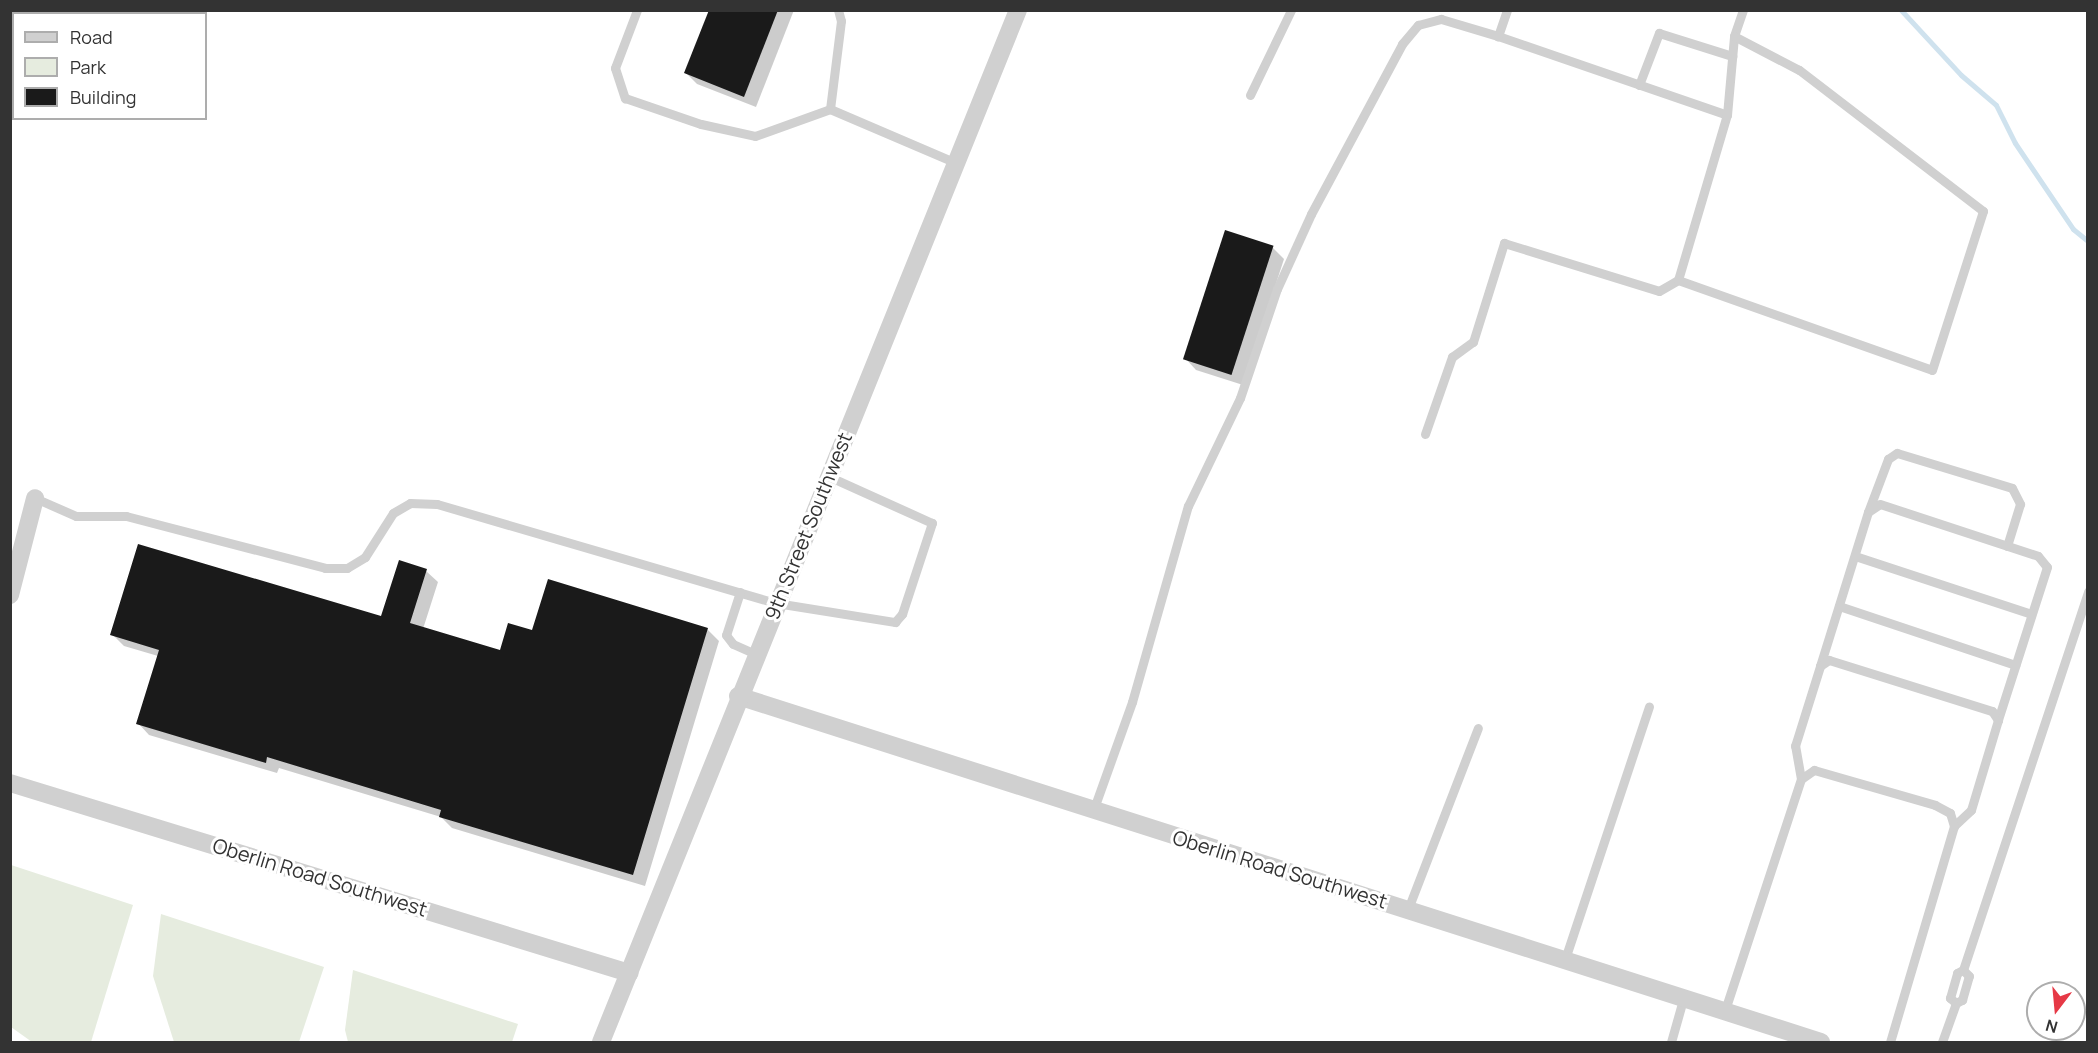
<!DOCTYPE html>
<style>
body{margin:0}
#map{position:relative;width:2098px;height:1053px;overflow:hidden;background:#fff;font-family:Manrope,sans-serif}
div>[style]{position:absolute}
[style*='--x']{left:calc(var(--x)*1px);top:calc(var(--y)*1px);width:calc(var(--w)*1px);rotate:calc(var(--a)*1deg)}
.green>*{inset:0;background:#e6ecdf}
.shadow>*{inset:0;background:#0003}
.stream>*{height:5px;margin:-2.5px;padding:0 2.5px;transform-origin:2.5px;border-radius:2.5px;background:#cfe2ee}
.building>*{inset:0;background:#1a1a1a;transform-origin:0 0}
.service>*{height:9px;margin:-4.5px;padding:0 4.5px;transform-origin:4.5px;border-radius:4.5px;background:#d0d0d0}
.minor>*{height:18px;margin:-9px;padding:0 9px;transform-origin:9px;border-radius:9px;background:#d0d0d0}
span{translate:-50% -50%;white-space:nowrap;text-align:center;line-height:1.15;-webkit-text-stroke:6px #fff;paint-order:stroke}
.street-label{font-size:20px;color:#333}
.frame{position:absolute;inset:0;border:12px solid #333;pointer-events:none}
.legend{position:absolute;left:12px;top:12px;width:195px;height:108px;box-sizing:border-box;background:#fff;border:2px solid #adadad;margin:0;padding:8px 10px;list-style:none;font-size:18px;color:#333}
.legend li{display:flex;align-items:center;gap:12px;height:30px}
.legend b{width:30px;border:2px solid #adadad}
.north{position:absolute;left:2026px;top:981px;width:60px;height:60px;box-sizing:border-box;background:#fff;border:2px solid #adadad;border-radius:50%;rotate:196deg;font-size:16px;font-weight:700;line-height:24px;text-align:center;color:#333}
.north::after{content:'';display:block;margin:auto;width:21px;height:27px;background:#e63946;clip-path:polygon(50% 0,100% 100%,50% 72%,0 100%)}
</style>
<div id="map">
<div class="green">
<i style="clip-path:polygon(11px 865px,133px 905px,91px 1042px,32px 1042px,11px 1027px)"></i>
<i style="clip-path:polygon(161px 914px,324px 967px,299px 1042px,174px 1042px,153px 976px)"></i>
<i style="clip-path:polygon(353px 970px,518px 1024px,512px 1042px,348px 1042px,345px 1030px)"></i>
</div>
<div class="shadow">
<i style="clip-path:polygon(710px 10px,794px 10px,756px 107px,697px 84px,686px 73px)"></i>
<i style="clip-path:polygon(1272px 247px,1284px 259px,1243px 385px,1196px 370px,1185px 358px)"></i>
<i style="clip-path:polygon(426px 571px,438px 582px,423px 629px,501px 652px,533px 632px,707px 629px,719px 641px,645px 886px,452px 828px,441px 817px,279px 768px,277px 773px,149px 735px,138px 723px,158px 656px,124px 646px,112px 634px,382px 618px)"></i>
</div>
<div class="stream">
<i style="--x:1901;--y:10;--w:88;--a:47.3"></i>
<i style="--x:1961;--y:75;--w:46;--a:40.6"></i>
<i style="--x:1996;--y:105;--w:42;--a:63.4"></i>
<i style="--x:2015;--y:143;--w:104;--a:56"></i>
<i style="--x:2073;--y:229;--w:19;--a:39"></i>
</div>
<div class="building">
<i style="clip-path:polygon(709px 10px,778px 10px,744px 97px,684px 73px)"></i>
<i style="left:1225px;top:230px;width:51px;height:136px;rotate:18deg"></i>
<i style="clip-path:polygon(138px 544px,381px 616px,399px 560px,427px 569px,410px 623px,500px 650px,508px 623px,532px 630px,548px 579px,708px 628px,633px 875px,439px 817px,441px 810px,267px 757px,266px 763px,136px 724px,159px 650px,110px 635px)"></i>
</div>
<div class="service">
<i style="--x:637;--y:10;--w:62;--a:110.8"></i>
<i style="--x:615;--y:68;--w:32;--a:72"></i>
<i style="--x:625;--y:98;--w:80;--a:18.9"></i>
<i style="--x:701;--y:124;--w:55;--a:12.5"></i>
<i style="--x:755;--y:136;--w:80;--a:-19.8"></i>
<i style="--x:830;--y:109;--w:137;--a:23.2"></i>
<i style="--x:1507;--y:10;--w:28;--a:109"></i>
<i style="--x:1498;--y:36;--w:242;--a:19"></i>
<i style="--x:1727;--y:115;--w:79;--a:-84.9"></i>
<i style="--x:1734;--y:36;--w:28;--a:-71"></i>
<i style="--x:1639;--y:85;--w:56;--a:-69"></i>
<i style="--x:1659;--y:33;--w:77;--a:17.5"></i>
<i style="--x:1250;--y:95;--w:94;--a:-64.2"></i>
<i style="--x:830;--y:109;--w:89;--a:-82.9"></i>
<i style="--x:841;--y:21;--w:11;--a:-105"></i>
<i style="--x:1678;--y:280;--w:172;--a:-73.5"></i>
<i style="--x:1425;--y:434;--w:82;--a:-70.7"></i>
<i style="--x:1452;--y:357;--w:26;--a:-36"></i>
<i style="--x:1473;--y:342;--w:104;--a:-72.6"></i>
<i style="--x:1504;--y:243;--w:162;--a:17.2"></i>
<i style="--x:1659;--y:291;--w:22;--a:-30"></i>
<i style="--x:1678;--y:280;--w:269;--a:19.5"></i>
<i style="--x:1932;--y:370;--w:167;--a:-72.2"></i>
<i style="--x:1983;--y:211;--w:232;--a:-142.5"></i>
<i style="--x:1799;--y:70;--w:73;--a:-152.4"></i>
<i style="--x:35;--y:498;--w:45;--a:23.7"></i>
<i style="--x:76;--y:516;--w:50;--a:0"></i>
<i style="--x:126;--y:516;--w:206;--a:14.6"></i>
<i style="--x:325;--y:568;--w:22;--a:0"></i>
<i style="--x:347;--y:568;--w:21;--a:-31"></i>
<i style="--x:365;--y:557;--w:52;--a:-57.5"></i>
<i style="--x:393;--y:513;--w:20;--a:-30"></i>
<i style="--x:410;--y:503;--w:27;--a:2"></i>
<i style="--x:437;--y:504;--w:353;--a:16.3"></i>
<i style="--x:776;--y:603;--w:121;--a:9.1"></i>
<i style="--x:895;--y:622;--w:11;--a:-49"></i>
<i style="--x:902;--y:614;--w:96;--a:-71.8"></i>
<i style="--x:932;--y:523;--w:114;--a:-155.7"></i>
<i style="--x:1868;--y:512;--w:57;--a:-69.3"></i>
<i style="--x:1888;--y:459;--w:11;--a:-34"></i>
<i style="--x:1897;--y:453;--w:120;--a:16.9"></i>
<i style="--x:2012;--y:488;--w:18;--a:63"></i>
<i style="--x:2020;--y:504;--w:44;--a:107.2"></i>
<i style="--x:1855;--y:556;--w:185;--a:18.2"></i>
<i style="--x:740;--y:592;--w:45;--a:108"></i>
<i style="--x:726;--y:635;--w:11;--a:52"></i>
<i style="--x:733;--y:644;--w:24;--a:24"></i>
<i style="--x:1839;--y:606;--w:186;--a:18.5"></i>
<i style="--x:1820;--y:666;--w:161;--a:-72.7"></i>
<i style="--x:1868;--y:512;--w:14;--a:-34"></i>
<i style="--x:1880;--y:504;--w:166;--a:18.2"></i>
<i style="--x:2038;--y:556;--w:14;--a:51"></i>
<i style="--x:2047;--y:567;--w:161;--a:107.8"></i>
<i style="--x:1801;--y:779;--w:34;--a:-100"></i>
<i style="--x:1795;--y:746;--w:84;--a:-72.6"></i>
<i style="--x:1820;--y:666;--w:11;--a:-34"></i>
<i style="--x:1829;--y:660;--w:171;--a:17.4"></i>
<i style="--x:1992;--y:711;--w:11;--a:56"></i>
<i style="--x:1998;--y:720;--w:94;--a:106.7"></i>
<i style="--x:1971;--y:810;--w:23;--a:137"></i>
<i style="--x:1954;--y:826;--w:225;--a:106.5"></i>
<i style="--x:1093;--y:811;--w:116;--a:-70.3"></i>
<i style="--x:1132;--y:702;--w:204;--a:-74.1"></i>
<i style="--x:1188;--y:506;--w:120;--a:-64.3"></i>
<i style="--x:1240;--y:398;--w:115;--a:-71.3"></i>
<i style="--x:1277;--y:289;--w:82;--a:-65.6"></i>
<i style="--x:1311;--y:214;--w:193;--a:-61.8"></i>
<i style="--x:1402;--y:44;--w:25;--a:-50"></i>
<i style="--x:1418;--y:25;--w:24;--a:-15"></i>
<i style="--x:1441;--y:19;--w:59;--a:16.6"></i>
<i style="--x:1408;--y:909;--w:194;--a:-68.9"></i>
<i style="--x:1565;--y:959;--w:266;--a:-71.6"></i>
<i style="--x:1956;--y:1003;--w:8;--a:-140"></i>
<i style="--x:1950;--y:998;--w:26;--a:-74"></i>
<i style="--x:1957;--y:973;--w:7;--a:-27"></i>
<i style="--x:1963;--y:970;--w:399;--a:-71.7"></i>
<i style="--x:1725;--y:1010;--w:243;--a:-71.8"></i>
<i style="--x:1801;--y:779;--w:16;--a:-35"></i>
<i style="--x:1814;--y:770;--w:126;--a:16.1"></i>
<i style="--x:1935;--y:805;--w:17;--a:28"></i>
<i style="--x:1950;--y:813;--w:14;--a:73"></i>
<i style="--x:1671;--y:1042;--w:48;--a:-74.2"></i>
<i style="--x:1942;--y:1042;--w:41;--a:-70.3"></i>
<i style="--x:1956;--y:1003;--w:7;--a:-27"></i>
<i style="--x:1962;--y:1000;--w:25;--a:-74"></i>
<i style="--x:1969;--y:976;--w:8;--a:-135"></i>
</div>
<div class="minor">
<i style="--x:10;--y:595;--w:100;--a:-75.5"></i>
<i style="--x:738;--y:696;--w:1137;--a:17.72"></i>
<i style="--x:10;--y:783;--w:648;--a:17.06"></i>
<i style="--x:601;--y:1042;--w:1113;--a:-68"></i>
</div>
<div class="street-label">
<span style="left:808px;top:526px;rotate:-68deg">9th Street Southwest</span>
<span style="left:1280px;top:869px;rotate:17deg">Oberlin Road Southwest</span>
<span style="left:320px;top:877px;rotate:17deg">Oberlin Road Southwest</span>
</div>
<div class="frame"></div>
<ul class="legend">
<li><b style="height:8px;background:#d0d0d0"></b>Road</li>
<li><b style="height:16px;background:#e6ecdf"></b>Park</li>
<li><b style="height:16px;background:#1a1a1a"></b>Building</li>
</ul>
<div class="north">N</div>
</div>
